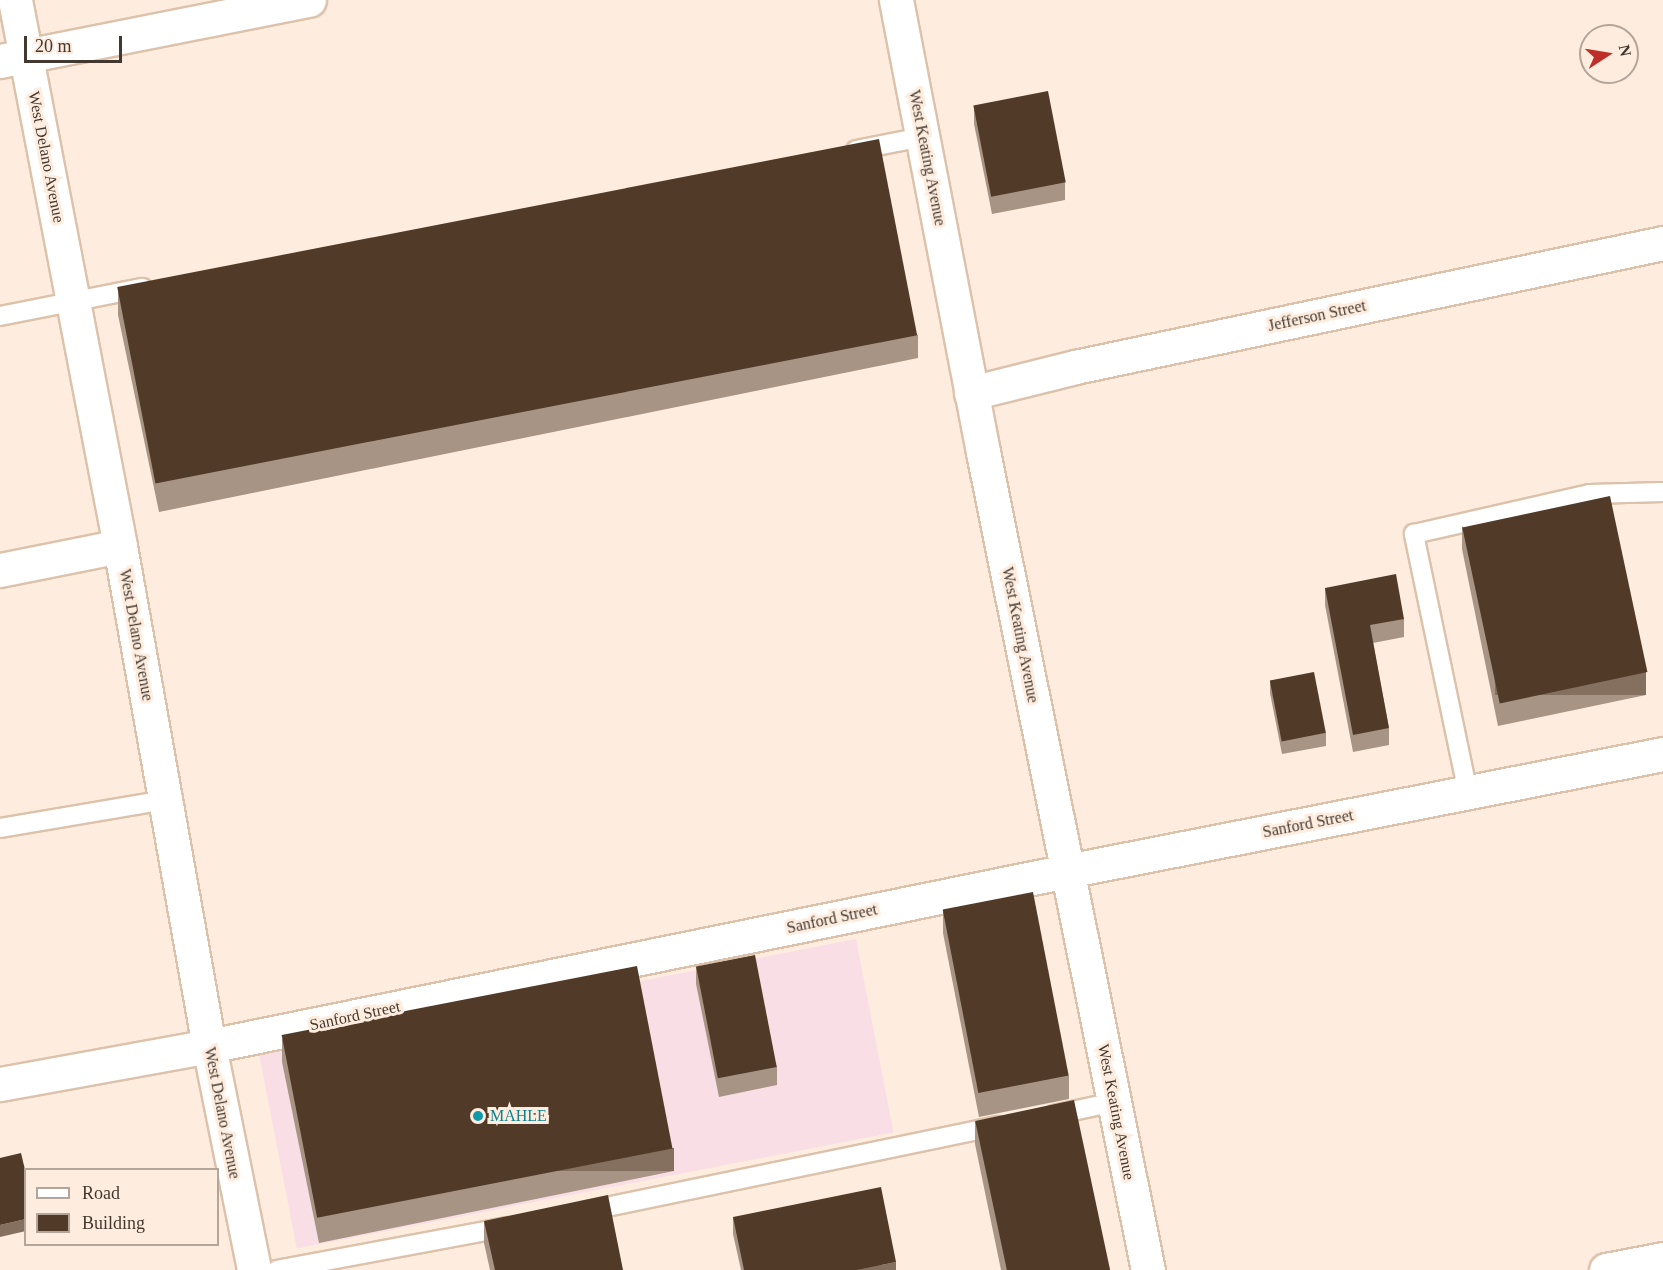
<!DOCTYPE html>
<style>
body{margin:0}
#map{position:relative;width:1663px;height:1270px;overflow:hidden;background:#feeddf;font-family:"Times New Roman",serif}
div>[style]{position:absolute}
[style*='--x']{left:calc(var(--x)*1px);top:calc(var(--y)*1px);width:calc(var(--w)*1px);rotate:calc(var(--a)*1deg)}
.industrial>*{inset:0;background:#f9dfe5;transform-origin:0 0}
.roads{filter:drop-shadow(2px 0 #dcc2ab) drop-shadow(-2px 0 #dcc2ab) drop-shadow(0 2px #dcc2ab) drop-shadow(0 -2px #dcc2ab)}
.service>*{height:18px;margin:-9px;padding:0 9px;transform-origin:9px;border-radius:9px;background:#fff}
.minor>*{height:33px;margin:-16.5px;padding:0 16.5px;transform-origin:16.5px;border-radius:16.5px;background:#fff}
.tertiary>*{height:33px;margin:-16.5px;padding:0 16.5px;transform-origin:16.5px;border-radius:16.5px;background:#fff}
.wall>*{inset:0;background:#a89484}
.shaded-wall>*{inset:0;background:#85705f;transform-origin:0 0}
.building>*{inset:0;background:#513b28;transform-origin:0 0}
.dots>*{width:16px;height:16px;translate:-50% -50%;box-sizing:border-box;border:3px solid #feeddf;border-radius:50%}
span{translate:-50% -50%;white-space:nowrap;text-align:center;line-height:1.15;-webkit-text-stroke:6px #feeddf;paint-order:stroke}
.street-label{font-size:16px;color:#43382f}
.culture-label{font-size:16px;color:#0d838f}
.left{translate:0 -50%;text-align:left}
.legend{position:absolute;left:24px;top:1168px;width:195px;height:78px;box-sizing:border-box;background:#feeddf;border:2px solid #b3a599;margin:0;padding:8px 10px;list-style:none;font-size:18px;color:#43382f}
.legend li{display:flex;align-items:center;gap:12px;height:30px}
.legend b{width:30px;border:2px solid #b3a599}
.north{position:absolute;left:1579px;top:24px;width:60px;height:60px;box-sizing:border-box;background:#feeddf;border:2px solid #b3a599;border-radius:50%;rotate:78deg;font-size:16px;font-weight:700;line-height:24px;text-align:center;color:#43382f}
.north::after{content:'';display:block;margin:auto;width:21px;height:27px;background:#be3027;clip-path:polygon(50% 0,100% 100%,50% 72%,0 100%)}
.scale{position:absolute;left:24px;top:36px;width:98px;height:27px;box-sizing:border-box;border:3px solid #43382f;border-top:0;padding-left:8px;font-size:18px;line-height:21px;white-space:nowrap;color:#43382f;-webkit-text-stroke:4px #feeddf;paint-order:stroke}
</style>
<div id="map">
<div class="industrial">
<i style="left:856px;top:939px;width:197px;height:608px;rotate:79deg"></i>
</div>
<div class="roads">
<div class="service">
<i style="--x:856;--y:150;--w:67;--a:-11.1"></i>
<i style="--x:0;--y:316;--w:145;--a:-11.2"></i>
<i style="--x:1468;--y:793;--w:265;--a:-101.8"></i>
<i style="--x:1414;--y:534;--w:180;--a:-12.8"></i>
<i style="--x:1590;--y:494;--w:73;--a:-1.6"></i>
<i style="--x:0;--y:828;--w:167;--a:-9.6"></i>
<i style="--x:1054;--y:1115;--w:61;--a:-12.2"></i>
<i style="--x:587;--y:1211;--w:420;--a:-11.7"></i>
<i style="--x:277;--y:1270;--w:234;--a:-10.6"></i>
</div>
<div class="minor">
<i style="--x:15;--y:0;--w:556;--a:79.11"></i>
<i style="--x:120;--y:546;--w:508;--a:79.91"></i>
<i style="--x:209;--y:1046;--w:228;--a:78.6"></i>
<i style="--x:896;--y:0;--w:460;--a:79.1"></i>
<i style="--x:983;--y:452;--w:834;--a:78.6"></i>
<i style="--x:0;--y:61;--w:315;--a:-11.2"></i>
<i style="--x:971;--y:393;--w:107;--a:-14"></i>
<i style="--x:1075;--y:367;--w:601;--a:-11.91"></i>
<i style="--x:0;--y:570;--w:122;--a:-11.3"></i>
</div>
<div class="tertiary">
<i style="--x:0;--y:1084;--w:212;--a:-10.3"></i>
<i style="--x:209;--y:1046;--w:876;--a:-11.53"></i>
<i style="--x:1067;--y:871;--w:607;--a:-11.11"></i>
<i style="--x:1606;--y:1270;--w:58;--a:-10.9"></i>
</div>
</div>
<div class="wall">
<i style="clip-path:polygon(974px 106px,1065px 182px,1065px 200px,992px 214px,974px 124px)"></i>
<i style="clip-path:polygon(118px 292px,918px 335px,918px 358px,159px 512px,118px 315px)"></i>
<i style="clip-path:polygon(1462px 526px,1646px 695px,1498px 726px,1462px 549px)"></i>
<i style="clip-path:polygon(1325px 588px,1404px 619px,1404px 637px,1373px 643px,1389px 728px,1389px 745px,1353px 752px,1325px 605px)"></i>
<i style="clip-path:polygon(1270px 681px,1326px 733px,1326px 746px,1282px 754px,1270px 693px)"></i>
<i style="clip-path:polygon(943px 910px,1069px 1076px,1069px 1099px,979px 1117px,943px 933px)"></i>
<i style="clip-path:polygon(696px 966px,777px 1067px,777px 1085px,719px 1097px,696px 984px)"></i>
<i style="clip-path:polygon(282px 1039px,674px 1171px,319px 1243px,282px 1062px)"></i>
<i style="clip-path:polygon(975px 1121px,1109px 1270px,1001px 1270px,975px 1144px)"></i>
<i style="clip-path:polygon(733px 1217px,896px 1270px,741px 1270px,733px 1234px)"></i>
<i style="clip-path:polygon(484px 1221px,623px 1270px,490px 1270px,484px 1243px)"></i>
</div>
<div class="shaded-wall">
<i style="left:1646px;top:672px;width:23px;height:151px;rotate:90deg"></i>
<i style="left:674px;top:1148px;width:23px;height:362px;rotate:90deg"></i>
<i style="clip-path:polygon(26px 1219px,26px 1231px,0 1237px,0 1225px)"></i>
<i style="clip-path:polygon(896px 1262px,896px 1270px,857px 1270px)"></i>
</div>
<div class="building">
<i style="left:1048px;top:91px;width:93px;height:76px;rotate:79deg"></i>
<i style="left:879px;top:139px;width:200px;height:776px;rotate:79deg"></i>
<i style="left:1610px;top:496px;width:180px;height:151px;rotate:78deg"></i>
<i style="clip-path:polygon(1396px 574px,1404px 619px,1370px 625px,1389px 728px,1353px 735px,1325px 588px)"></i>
<i style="left:1314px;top:672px;width:62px;height:45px;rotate:79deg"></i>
<i style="left:1033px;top:892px;width:187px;height:92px;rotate:79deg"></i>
<i style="left:755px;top:955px;width:114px;height:60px;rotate:79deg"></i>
<i style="left:637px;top:966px;width:186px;height:362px;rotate:79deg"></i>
<i style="left:1074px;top:1100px;width:174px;height:101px;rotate:78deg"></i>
<i style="clip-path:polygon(21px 1153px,26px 1174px,26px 1219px,0 1225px,0 1158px)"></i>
<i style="clip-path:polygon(881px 1187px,896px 1262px,857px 1270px,744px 1270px,733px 1217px)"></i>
<i style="clip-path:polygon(608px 1195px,623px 1270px,495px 1270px,484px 1221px)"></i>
</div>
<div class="dots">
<i style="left:478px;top:1116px;background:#0f9aa8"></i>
</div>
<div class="street-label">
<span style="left:46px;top:157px;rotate:79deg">West Delano Avenue</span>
<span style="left:927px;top:158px;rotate:79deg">West Keating Avenue</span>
<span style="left:1317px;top:316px;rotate:-12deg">Jefferson Street</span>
<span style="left:136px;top:635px;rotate:80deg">West Delano Avenue</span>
<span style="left:1020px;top:635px;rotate:79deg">West Keating Avenue</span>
<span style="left:1308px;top:824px;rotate:-11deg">Sanford Street</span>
<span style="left:832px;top:919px;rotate:-12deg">Sanford Street</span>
<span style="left:355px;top:1016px;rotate:-12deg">Sanford Street</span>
<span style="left:1116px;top:1112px;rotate:79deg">West Keating Avenue</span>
<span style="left:222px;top:1113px;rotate:79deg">West Delano Avenue</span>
</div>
<div class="culture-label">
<span class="left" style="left:490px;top:1116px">MAHLE</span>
</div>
<ul class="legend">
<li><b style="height:8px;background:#fff"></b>Road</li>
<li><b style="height:16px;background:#513b28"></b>Building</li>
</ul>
<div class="north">N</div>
<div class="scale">20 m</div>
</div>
